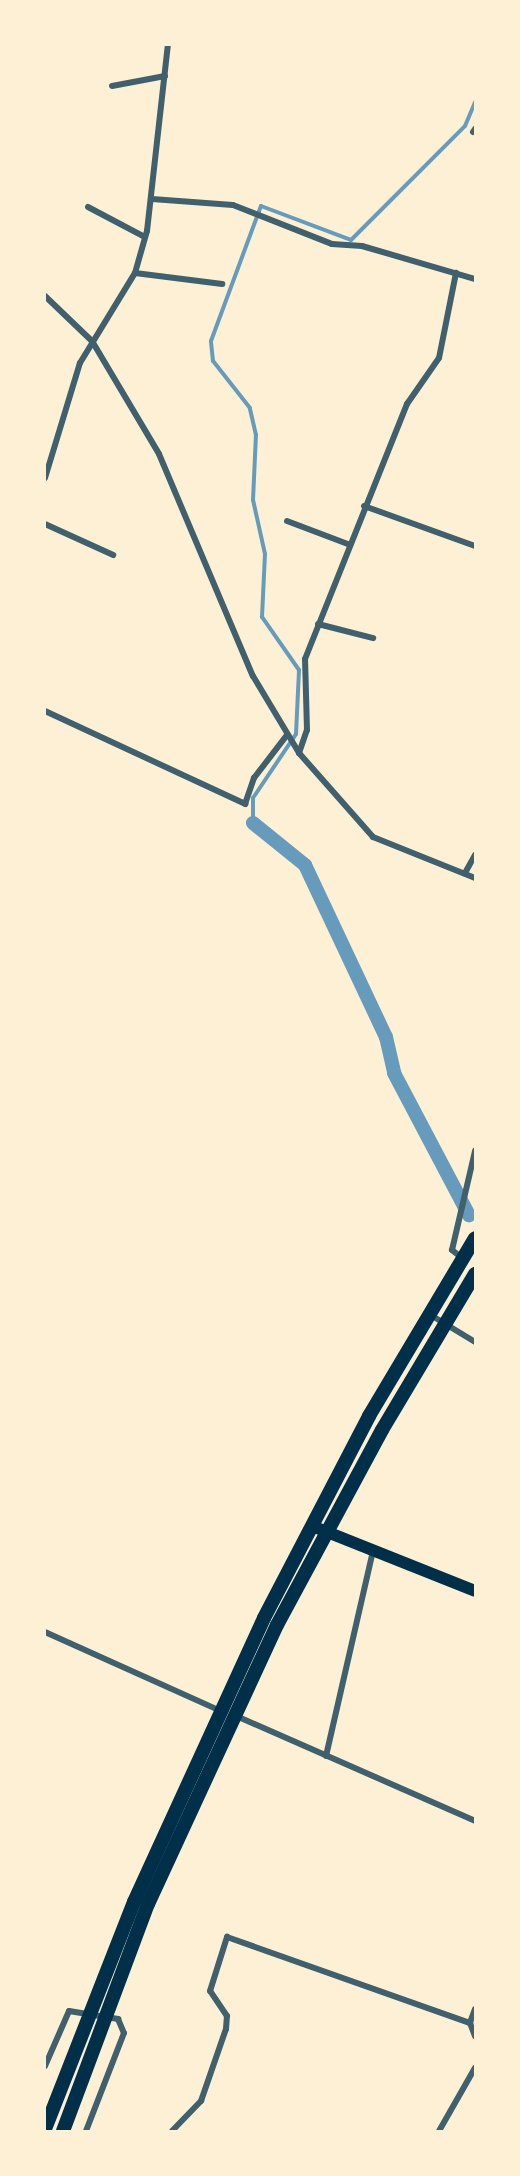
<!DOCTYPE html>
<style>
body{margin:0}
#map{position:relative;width:520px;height:2176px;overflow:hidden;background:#fdf0d5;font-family:Lato,sans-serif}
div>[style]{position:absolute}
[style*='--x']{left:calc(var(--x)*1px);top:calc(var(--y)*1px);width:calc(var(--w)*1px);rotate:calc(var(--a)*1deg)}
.stream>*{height:4px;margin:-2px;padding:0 2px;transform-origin:2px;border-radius:2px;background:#669bbc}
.canal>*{height:14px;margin:-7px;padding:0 7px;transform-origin:7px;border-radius:7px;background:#669bbc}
.minor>*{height:6px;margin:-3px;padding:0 3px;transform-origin:3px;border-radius:3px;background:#3f606c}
.secondary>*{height:12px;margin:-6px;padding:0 6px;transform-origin:6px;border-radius:6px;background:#003049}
.trunk>*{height:14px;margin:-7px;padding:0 7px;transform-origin:7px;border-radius:7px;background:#003049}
span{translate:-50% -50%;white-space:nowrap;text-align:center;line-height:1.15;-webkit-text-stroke:6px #fdf0d5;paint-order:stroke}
.frame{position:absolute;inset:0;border:46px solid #fdf0d5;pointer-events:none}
</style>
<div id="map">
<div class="stream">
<i style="--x:253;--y:823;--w:25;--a:-90"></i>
<i style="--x:253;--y:798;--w:77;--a:-56.1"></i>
<i style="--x:296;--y:734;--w:64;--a:-87.3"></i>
<i style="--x:299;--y:670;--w:65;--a:-124.9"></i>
<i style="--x:262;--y:617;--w:63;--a:-87.3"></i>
<i style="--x:265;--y:554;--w:55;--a:-102.5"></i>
<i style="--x:253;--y:500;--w:65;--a:-87.4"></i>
<i style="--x:256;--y:435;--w:28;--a:-103"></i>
<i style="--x:250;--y:408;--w:60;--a:-128.2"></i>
<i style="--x:213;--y:361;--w:20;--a:-96"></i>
<i style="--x:211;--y:341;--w:144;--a:-69.7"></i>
<i style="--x:261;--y:206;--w:96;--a:20.7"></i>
<i style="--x:351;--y:240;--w:161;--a:-45"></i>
<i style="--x:465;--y:126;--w:26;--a:-67"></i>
</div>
<div class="canal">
<i style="--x:253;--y:823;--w:67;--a:38.9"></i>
<i style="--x:305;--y:865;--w:190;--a:64.8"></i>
<i style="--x:386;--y:1037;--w:37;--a:77"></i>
<i style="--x:394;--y:1073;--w:161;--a:62.2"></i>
</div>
<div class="minor">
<i style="--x:112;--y:86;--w:54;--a:-10.7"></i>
<i style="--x:473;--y:132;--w:4;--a:-56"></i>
<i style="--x:152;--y:199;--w:81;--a:4.2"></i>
<i style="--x:233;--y:205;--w:106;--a:21.5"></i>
<i style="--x:332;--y:244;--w:30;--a:4"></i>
<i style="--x:362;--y:246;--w:118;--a:16.3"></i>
<i style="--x:88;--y:207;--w:64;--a:27.8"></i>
<i style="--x:135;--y:273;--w:88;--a:7.2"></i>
<i style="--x:45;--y:296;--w:65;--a:43.8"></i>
<i style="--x:92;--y:341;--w:131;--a:59.3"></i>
<i style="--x:159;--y:454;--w:241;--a:67.1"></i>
<i style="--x:253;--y:676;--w:90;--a:59.1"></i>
<i style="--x:299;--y:753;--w:112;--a:48.6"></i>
<i style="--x:373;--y:837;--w:110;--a:21.9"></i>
<i style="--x:45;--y:478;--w:120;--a:-73.1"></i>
<i style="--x:80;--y:363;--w:105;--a:-58.6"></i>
<i style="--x:135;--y:273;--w:44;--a:-74.1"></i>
<i style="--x:147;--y:231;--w:187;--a:-83.6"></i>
<i style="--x:364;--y:506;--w:118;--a:19.8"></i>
<i style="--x:287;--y:521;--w:65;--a:20.7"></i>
<i style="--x:45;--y:524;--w:75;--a:24.5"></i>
<i style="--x:318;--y:624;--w:57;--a:14.3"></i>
<i style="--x:45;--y:711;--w:221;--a:24.9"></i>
<i style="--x:245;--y:804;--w:28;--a:-71"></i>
<i style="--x:254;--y:778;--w:54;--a:-52.5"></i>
<i style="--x:299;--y:753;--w:24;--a:-71"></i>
<i style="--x:307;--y:730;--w:71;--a:-91.6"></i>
<i style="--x:305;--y:659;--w:275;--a:-68.2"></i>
<i style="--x:407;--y:404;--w:56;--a:-55.2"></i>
<i style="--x:439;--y:358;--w:87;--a:-78.7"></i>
<i style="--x:465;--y:873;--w:21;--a:-61"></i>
<i style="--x:462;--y:1258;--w:13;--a:-141"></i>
<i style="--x:452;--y:1250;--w:102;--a:-76.9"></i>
<i style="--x:429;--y:1314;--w:54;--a:31.3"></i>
<i style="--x:45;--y:1632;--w:193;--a:24.2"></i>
<i style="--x:234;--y:1715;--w:263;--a:23.7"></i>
<i style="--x:326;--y:1756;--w:210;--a:-77.1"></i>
<i style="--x:475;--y:2009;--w:15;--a:110"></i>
<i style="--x:470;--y:2023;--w:14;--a:69"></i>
<i style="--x:45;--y:2066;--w:60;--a:-66.4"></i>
<i style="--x:69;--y:2011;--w:50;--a:9.3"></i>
<i style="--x:118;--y:2019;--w:15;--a:67"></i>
<i style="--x:124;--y:2033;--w:105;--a:111.2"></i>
<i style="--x:172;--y:2131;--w:42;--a:-46"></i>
<i style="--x:201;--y:2101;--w:76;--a:-70.9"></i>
<i style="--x:226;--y:2029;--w:13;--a:-86"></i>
<i style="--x:227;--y:2016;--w:30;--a:-124"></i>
<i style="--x:210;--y:1991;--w:57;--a:-72.5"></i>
<i style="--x:227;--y:1937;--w:258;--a:19.5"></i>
<i style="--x:439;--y:2131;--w:73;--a:-60.3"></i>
</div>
<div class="secondary">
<i style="--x:312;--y:1526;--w:175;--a:21.7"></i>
</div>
<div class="trunk">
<i style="--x:45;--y:2129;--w:244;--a:-68.6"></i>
<i style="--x:134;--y:1902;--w:312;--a:-65.4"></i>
<i style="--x:264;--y:1618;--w:228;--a:-62.5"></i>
<i style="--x:369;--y:1416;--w:207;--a:-59.2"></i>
<i style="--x:63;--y:2131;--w:242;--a:-69.5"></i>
<i style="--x:148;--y:1904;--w:307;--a:-65.2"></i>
<i style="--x:277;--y:1625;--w:221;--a:-61.7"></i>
<i style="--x:382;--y:1430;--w:182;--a:-59.2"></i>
</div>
<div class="frame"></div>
</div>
